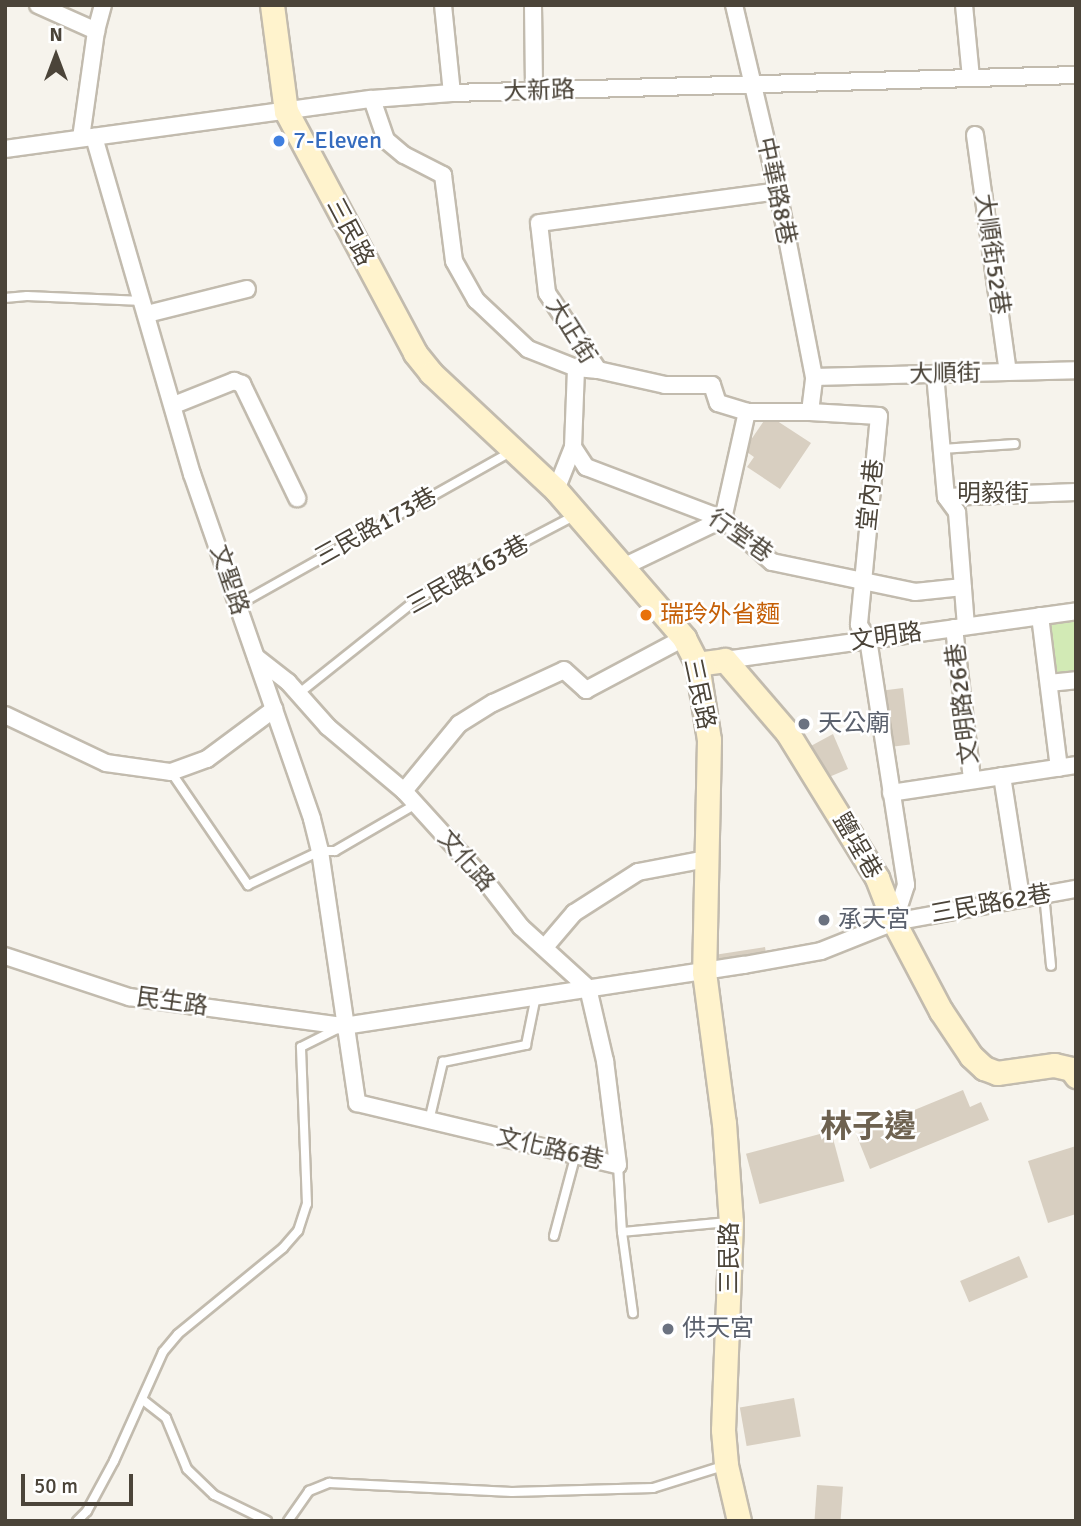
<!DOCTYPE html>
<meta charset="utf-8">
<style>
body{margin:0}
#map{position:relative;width:1081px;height:1526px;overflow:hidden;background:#f6f3ec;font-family:Signika,"Noto Sans TC",sans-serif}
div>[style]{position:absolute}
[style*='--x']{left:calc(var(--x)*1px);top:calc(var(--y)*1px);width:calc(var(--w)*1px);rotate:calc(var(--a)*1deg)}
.green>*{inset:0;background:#d2eab5}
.building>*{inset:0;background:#d8cfc1;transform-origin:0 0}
.roads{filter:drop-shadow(2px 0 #c2bbae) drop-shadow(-2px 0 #c2bbae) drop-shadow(0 2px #c2bbae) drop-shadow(0 -2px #c2bbae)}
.lane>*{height:8px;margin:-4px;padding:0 4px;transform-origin:4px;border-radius:4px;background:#fff}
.street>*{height:16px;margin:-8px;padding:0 8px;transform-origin:8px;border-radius:8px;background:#fff}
.secondary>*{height:23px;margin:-11.5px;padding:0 11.5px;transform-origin:11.5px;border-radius:11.5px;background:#fff3cd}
.dots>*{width:19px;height:19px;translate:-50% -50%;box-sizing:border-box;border:4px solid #fff;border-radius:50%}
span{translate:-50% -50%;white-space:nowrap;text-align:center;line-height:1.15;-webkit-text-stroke:5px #fff;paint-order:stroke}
.street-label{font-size:24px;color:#4b4439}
.shop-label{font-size:24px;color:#366cbe}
.left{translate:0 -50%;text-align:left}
.food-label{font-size:24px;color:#c56008}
.worship-label{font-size:24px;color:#5b616d}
.district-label{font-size:32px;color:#6e6250;font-weight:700}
.frame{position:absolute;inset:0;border:7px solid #4b4439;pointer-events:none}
.north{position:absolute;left:21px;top:21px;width:70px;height:70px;-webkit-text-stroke:5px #fff;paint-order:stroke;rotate:0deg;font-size:19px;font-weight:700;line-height:28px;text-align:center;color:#4b4439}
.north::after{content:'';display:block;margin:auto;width:24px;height:32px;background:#4b4439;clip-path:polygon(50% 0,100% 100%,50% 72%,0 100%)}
.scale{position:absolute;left:21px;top:1474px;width:112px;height:32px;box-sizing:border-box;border:4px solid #4b4439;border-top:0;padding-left:9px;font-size:21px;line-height:24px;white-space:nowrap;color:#4b4439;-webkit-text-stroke:5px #fff;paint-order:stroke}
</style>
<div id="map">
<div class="green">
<i style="clip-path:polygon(1076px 611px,1076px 680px,1049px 683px,1040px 616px)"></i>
</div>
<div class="building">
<i style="clip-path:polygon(768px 415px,811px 443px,780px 489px,747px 467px,754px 457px,744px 450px)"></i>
<i style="left:903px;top:688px;width:57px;height:24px;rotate:83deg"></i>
<i style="clip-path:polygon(833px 734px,848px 769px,829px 777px,809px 747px)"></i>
<i style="left:765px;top:947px;width:12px;height:50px;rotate:81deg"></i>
<i style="clip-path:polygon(963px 1090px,970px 1107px,981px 1102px,989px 1120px,870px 1169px,856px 1134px)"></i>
<i style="left:831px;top:1131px;width:52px;height:88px;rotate:75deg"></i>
<i style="clip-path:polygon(1076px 1146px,1076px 1214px,1048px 1223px,1028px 1161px)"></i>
<i style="left:1019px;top:1256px;width:23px;height:64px;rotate:67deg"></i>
<i style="left:794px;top:1398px;width:39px;height:55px;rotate:80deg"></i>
<i style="left:817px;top:1485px;width:26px;height:36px;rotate:4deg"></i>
</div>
<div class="roads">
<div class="lane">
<i style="--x:5;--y:298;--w:22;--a:-5"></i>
<i style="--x:27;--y:296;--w:116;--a:2.5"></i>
<i style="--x:942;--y:449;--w:73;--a:-3.9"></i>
<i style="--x:238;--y:605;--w:314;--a:-29.3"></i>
<i style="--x:297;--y:695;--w:159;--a:-38.6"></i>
<i style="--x:421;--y:596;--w:175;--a:-27.6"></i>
<i style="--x:171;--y:772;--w:137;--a:55.7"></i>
<i style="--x:248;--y:885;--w:80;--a:-25.3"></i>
<i style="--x:320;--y:851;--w:15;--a:0"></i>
<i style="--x:335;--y:851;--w:94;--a:-30.1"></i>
<i style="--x:1044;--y:894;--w:72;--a:84.4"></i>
<i style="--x:429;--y:1121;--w:61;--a:-76.7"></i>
<i style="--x:443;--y:1062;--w:85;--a:-11.6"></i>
<i style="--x:526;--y:1045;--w:50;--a:-78.5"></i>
<i style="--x:618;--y:1165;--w:67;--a:86.6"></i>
<i style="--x:622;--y:1232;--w:82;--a:82.3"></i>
<i style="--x:622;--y:1232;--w:105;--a:-5.4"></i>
<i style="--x:554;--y:1236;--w:85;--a:-75"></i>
<i style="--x:143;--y:1400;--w:29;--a:38"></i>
<i style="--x:166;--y:1418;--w:55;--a:67.6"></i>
<i style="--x:187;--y:1469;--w:37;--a:44"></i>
<i style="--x:214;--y:1495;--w:59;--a:26.1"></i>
<i style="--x:77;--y:1521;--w:14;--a:-45"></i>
<i style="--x:87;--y:1511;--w:57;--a:-61.6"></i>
<i style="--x:114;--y:1461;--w:120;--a:-65.8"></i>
<i style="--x:163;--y:1352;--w:23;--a:-50"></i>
<i style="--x:178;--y:1334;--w:136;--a:-39.3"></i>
<i style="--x:283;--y:1248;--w:23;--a:-49"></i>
<i style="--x:298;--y:1231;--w:28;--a:-72"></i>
<i style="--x:307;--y:1204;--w:157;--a:-92.2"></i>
<i style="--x:301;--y:1047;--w:45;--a:-26.6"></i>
<i style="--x:288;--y:1521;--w:37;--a:-55"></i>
<i style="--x:309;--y:1491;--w:22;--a:-22"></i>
<i style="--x:329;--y:1483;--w:183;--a:2.8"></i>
<i style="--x:512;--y:1492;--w:141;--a:-1.6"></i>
<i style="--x:653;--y:1488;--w:73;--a:-17.4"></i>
</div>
<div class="street">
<i style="--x:38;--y:5;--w:64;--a:24.1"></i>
<i style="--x:443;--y:5;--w:88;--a:84.2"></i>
<i style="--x:533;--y:5;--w:86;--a:89.3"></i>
<i style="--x:964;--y:5;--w:73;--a:84.5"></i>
<i style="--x:372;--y:99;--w:43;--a:71.1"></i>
<i style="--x:386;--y:140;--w:23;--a:40"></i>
<i style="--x:404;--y:155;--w:44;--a:27.1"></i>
<i style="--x:443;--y:175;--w:87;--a:82.7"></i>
<i style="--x:454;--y:261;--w:45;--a:60.6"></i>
<i style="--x:476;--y:300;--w:71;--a:43.3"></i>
<i style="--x:528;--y:349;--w:52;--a:21.6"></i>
<i style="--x:975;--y:135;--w:239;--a:82.1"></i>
<i style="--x:94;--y:137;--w:351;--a:73.8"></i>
<i style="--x:192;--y:474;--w:365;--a:70.8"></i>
<i style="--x:312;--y:819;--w:33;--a:76"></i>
<i style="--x:320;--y:851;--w:255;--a:81.6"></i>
<i style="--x:357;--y:1103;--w:268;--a:13.4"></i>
<i style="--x:618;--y:1165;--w:105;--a:-97.1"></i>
<i style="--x:605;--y:1061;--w:75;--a:-103.1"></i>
<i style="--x:81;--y:138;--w:108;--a:-82"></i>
<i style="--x:96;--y:31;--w:27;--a:-75"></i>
<i style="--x:5;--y:149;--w:370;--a:-7.8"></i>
<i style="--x:372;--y:99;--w:80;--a:-4.3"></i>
<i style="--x:452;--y:93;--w:624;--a:-1.65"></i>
<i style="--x:147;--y:314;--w:103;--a:-14"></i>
<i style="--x:598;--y:370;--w:69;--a:12.6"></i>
<i style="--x:665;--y:385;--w:47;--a:0"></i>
<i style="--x:712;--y:385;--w:19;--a:72"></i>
<i style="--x:718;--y:403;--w:30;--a:17"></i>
<i style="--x:747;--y:412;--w:63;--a:0"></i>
<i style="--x:810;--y:412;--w:35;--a:-83"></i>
<i style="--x:814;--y:377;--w:189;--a:-101"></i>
<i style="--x:778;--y:191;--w:191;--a:-103.3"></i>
<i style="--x:935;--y:374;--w:123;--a:84.9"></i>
<i style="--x:946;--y:497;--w:130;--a:-2.2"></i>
<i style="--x:814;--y:377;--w:262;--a:-1.5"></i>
<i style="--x:174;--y:405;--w:65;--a:-21.8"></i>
<i style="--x:234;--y:381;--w:9;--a:21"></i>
<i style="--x:242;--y:384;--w:127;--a:64.2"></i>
<i style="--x:810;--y:412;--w:69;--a:3.3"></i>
<i style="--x:879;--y:416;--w:210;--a:95.5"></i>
<i style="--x:859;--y:625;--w:17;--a:57"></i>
<i style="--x:868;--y:639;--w:249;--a:81.2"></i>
<i style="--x:906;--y:885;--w:39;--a:108"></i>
<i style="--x:573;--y:447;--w:24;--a:57"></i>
<i style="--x:586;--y:467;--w:147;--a:20.8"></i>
<i style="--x:723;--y:519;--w:65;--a:41.3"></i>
<i style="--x:772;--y:562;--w:146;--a:11.8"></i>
<i style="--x:915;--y:592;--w:48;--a:-5.9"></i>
<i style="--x:556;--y:490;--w:46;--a:-68.4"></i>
<i style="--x:573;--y:447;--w:79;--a:-87.8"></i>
<i style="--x:576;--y:368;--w:22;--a:5"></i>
<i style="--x:598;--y:370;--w:92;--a:-123.5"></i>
<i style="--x:547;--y:293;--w:70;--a:-96.5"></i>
<i style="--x:539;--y:223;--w:241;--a:-7.6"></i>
<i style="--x:946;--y:497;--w:19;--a:54"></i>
<i style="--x:957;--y:512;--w:114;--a:85.5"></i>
<i style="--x:623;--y:567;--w:111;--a:-25.6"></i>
<i style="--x:723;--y:519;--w:110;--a:-77.4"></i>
<i style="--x:1040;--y:616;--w:153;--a:82.9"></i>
<i style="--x:954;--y:628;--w:153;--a:83.2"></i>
<i style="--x:256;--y:657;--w:41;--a:38"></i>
<i style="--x:288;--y:682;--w:60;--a:48.4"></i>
<i style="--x:328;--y:727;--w:99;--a:40.1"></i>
<i style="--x:404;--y:791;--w:118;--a:47.8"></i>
<i style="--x:483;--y:878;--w:62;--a:52.2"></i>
<i style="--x:521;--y:927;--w:91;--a:42.3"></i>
<i style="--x:725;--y:660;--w:354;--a:-7.9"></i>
<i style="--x:1049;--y:683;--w:27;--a:-6"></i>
<i style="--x:5;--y:715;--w:112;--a:25.4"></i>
<i style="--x:106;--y:763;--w:66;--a:7.9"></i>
<i style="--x:171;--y:772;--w:38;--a:-20"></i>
<i style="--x:207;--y:759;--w:84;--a:-36.7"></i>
<i style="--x:1002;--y:776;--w:122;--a:81.1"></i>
<i style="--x:404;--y:791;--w:87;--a:-50.6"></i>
<i style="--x:459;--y:724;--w:40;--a:-32"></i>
<i style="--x:493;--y:703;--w:78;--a:-24.9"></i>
<i style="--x:564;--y:670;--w:30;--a:42"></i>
<i style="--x:586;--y:690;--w:111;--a:-28"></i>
<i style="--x:891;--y:793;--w:187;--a:-8.6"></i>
<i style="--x:545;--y:947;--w:45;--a:-49.5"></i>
<i style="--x:574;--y:913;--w:76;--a:-32.6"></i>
<i style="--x:638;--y:872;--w:69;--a:-10.8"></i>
<i style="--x:5;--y:956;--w:131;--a:18.3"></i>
<i style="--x:129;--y:997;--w:217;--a:7.7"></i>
<i style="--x:344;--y:1026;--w:405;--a:-8.7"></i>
<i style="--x:744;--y:965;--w:78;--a:-10.3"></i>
<i style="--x:821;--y:951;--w:79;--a:-21.7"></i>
<i style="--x:894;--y:922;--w:185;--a:-10.3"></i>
</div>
<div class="secondary">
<i style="--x:272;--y:5;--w:107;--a:82.5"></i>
<i style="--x:286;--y:111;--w:274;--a:61.9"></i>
<i style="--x:415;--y:353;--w:26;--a:51"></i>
<i style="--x:431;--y:373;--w:171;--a:43.1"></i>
<i style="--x:556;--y:490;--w:196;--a:49.1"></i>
<i style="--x:684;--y:638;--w:29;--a:63"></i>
<i style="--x:697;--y:664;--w:77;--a:81"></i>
<i style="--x:709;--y:740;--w:232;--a:91.2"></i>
<i style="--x:704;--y:972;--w:152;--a:82.5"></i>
<i style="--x:724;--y:1123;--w:99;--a:86"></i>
<i style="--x:731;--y:1222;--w:208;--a:92.2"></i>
<i style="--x:723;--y:1430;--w:35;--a:85"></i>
<i style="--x:726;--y:1465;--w:57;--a:76.9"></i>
<i style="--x:697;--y:664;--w:28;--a:-8"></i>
<i style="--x:725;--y:660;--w:95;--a:49.3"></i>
<i style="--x:787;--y:732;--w:172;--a:58.3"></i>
<i style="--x:877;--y:878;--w:47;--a:68.9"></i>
<i style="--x:894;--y:922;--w:101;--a:62.2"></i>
<i style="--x:941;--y:1011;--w:54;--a:56.3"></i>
<i style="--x:971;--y:1056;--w:18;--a:43"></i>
<i style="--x:984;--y:1068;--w:14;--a:21"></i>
<i style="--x:997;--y:1073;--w:58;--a:-8"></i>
<i style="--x:1054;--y:1065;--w:17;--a:13"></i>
<i style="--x:1071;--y:1069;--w:9;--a:54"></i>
</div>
</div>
<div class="dots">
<i style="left:279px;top:141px;background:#3f7fe0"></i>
<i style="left:646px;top:615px;background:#e8710a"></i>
<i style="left:804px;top:724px;background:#6b7280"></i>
<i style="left:824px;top:920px;background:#6b7280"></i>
<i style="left:668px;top:1329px;background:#6b7280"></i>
</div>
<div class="street-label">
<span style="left:539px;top:91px;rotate:-2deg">大新路</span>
<span style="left:776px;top:191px;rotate:78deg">中華路8巷</span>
<span style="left:350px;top:232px;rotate:62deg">三民路</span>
<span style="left:992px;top:254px;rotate:82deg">大順街52巷</span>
<span style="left:571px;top:331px;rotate:58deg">大正街</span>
<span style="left:945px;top:374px;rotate:-1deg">大順街</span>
<span style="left:993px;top:494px">明毅街</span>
<span style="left:871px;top:495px;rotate:-84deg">堂內巷</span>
<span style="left:376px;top:527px;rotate:-29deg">三民路173巷</span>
<span style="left:740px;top:536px;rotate:35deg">行堂巷</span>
<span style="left:468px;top:575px;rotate:-29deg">三民路163巷</span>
<span style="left:229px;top:580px;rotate:71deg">文聖路</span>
<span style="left:886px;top:637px;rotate:-8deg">文明路</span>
<span style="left:699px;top:694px;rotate:78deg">三民路</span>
<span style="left:963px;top:704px;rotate:-97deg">文明路26巷</span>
<span style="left:857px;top:846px;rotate:60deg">鹽埕巷</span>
<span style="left:466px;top:861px;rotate:49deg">文化路</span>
<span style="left:991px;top:904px;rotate:-10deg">三民路62巷</span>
<span style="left:172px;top:1002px;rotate:8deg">民生路</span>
<span style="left:550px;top:1149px;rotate:13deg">文化路6巷</span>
<span style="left:730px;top:1258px;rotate:-90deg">三民路</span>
</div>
<div class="shop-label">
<span class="left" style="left:293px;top:141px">7-Eleven</span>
</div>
<div class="food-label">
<span class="left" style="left:660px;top:615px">瑞玲外省麵</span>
</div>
<div class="worship-label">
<span class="left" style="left:818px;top:724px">天公廟</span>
<span class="left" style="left:838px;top:920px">承天宮</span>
<span class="left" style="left:682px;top:1329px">供天宮</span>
</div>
<div class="district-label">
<span style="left:868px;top:1127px">林子邊</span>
</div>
<div class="frame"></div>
<div class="north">N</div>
<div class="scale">50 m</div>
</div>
